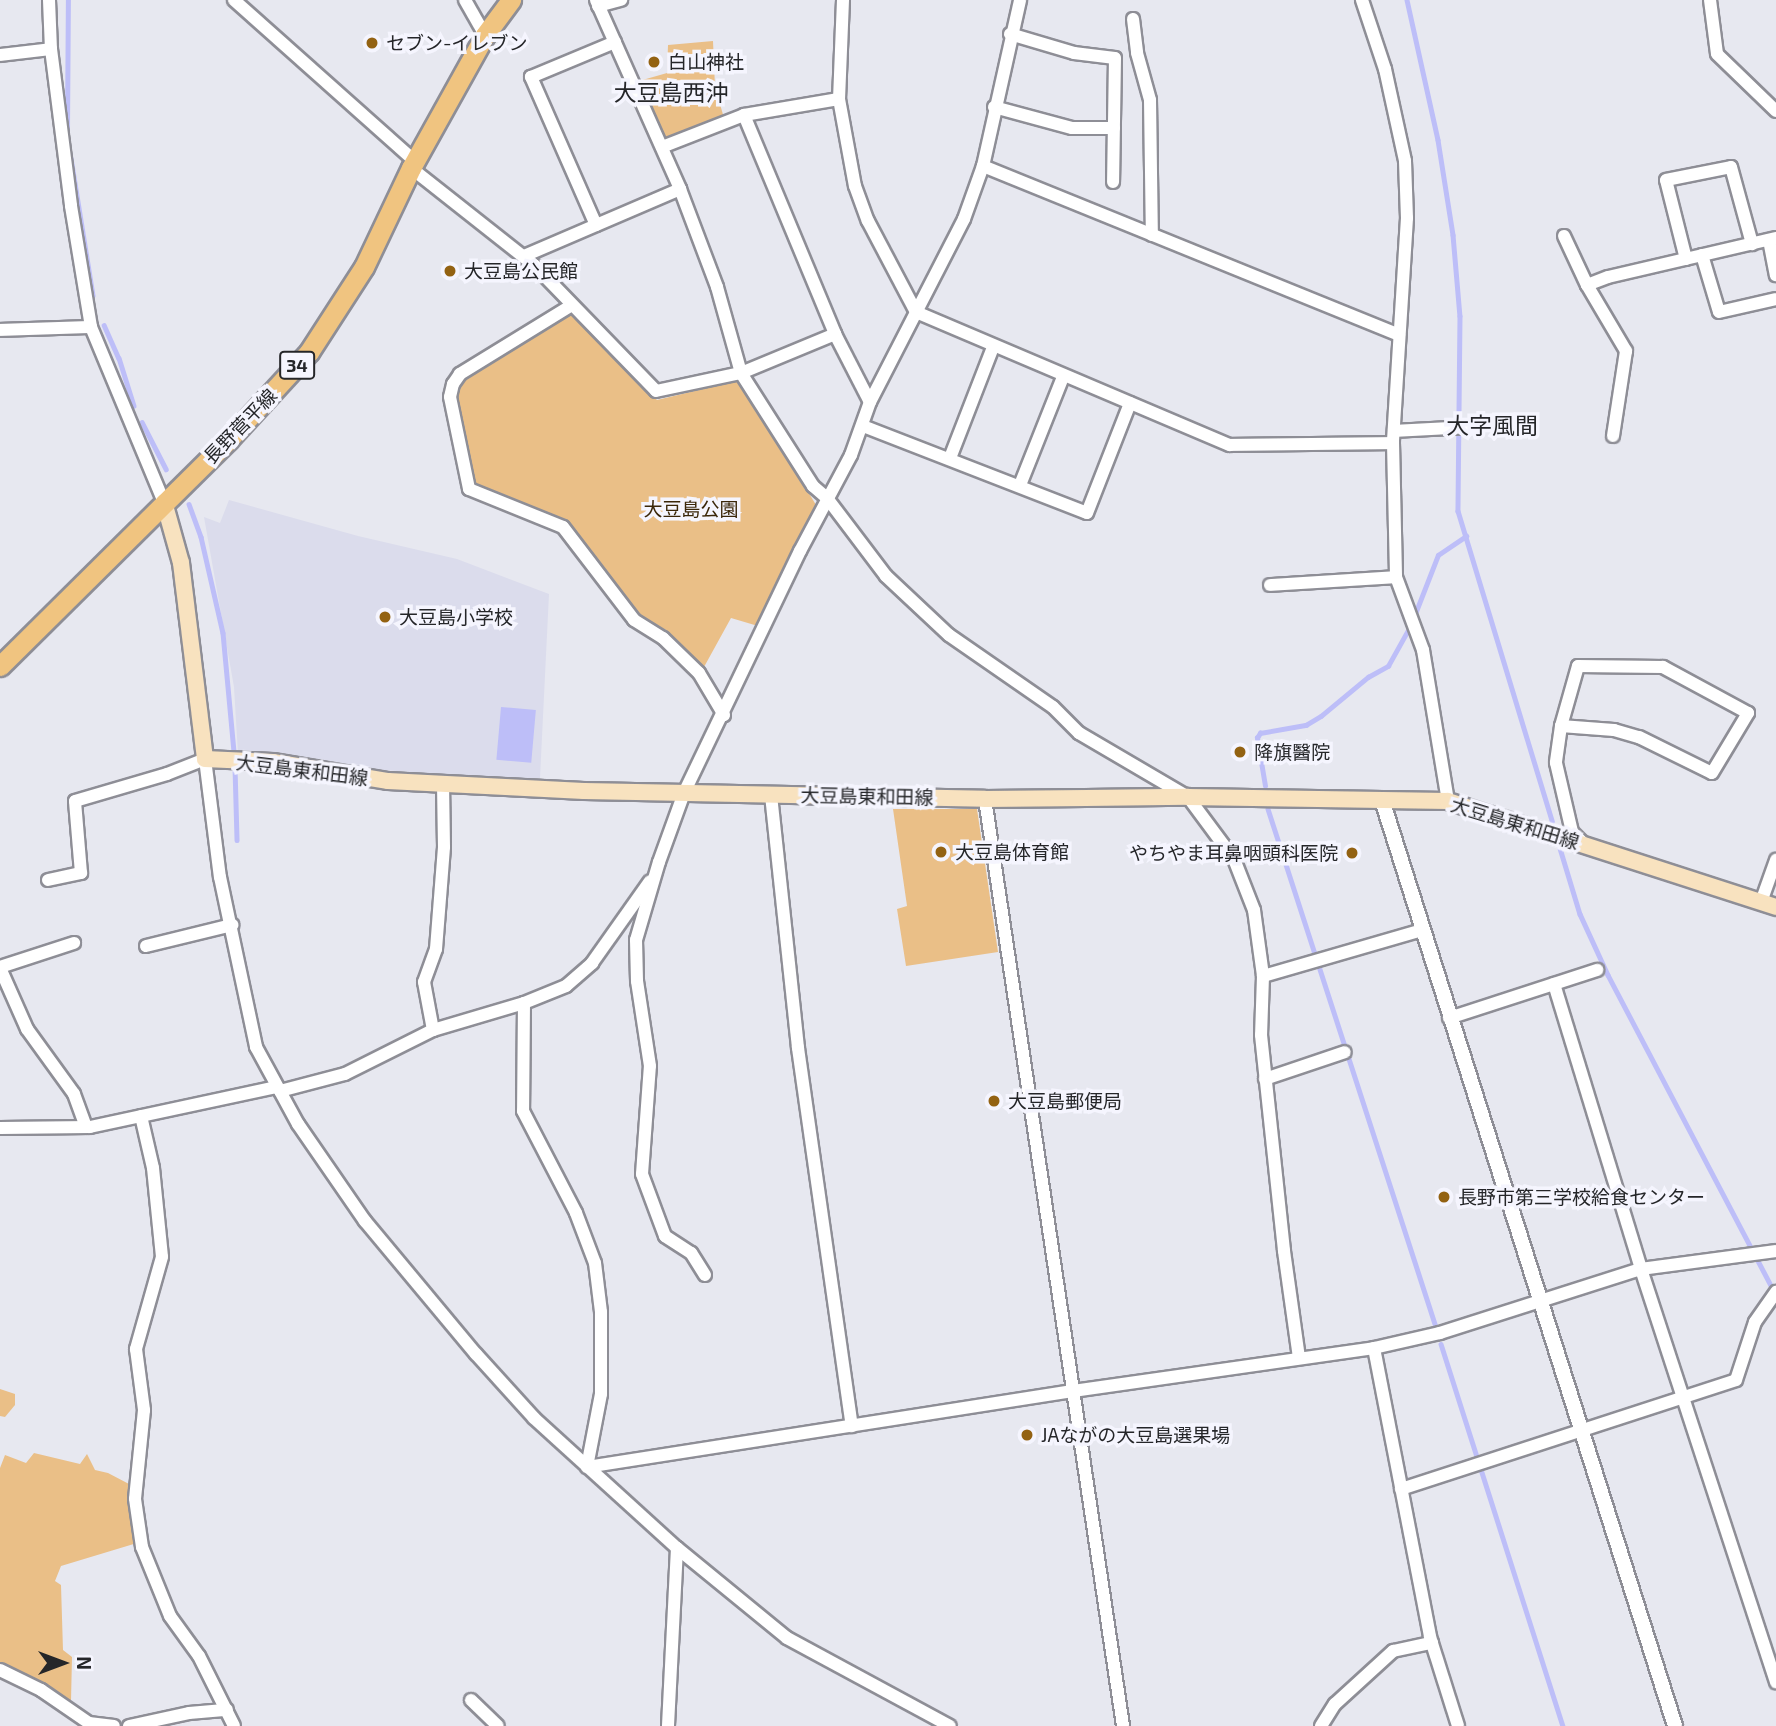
<!DOCTYPE html>
<meta charset="utf-8">
<style>
body{margin:0}
#map{position:relative;width:1776px;height:1726px;overflow:hidden;background:#e7e8f0;font-family:"Exo 2","Noto Sans JP",sans-serif}
div>[style]{position:absolute}
[style*='--x']{left:calc(var(--x)*1px);top:calc(var(--y)*1px);width:calc(var(--w)*1px);rotate:calc(var(--a)*1deg)}
.built>*{inset:0;background:#dbdcec}
.green>*{inset:0;background:#eabf87}
.water>*{inset:0;background:#bdbef8;transform-origin:0 0}
.stream>*{height:4.5px;margin:-2.25px;padding:0 2.25px;transform-origin:2.25px;border-radius:2.25px;background:#bdbef8}
.roads{filter:drop-shadow(2px 0 #8e8e96) drop-shadow(-2px 0 #8e8e96) drop-shadow(0 2px #8e8e96) drop-shadow(0 -2px #8e8e96)}
.minor>*{height:12px;margin:-6px;padding:0 6px;transform-origin:6px;border-radius:6px;background:#fff}
.tertiary>*{height:14px;margin:-7px;padding:0 7px;transform-origin:7px;border-radius:7px;background:#fff}
.secondary>*{height:16px;margin:-8px;padding:0 8px;transform-origin:8px;border-radius:8px;background:#f8e2bf}
.primary>*{height:19px;margin:-9.5px;padding:0 9.5px;transform-origin:9.5px;border-radius:9.5px;background:#f0c480}
.dots>*{width:19px;height:19px;translate:-50% -50%;box-sizing:border-box;border:4px solid #f5f5fe;border-radius:50%}
span{translate:-50% -50%;white-space:nowrap;text-align:center;line-height:1.15;-webkit-text-stroke:7px #f5f5fe;paint-order:stroke}
.shield-label span{padding:2px 5px;background:#f5f5fe;border:2px solid;border-radius:5px;-webkit-text-stroke-width:0}
.shield-label{font-size:18px;color:#252629;font-weight:700}
.poi-label{font-size:19px;color:#252629}
.left{translate:0 -50%;text-align:left}
.right{translate:-100% -50%;text-align:right}
.street-label{font-size:19px;color:#252629}
.park-label{font-size:19px;color:#3a2608}
.quarter-label{font-size:23px;color:#252629}
.north{position:absolute;left:28px;top:1628px;width:70px;height:70px;-webkit-text-stroke:5px #f5f5fe;paint-order:stroke;rotate:90deg;font-size:19px;font-weight:700;line-height:28px;text-align:center;color:#252629}
.north::after{content:'';display:block;margin:auto;width:24px;height:32px;background:#252629;clip-path:polygon(50% 0,100% 100%,50% 72%,0 100%)}
</style>
<div id="map">
<div class="built">
<i style="clip-path:polygon(229px 500px,358px 536px,457px 559px,549px 594px,540px 778px,489px 778px,384px 770px,238px 754px,234px 687px,204px 517px,220px 523px)"></i>
</div>
<div class="green">
<i style="clip-path:polygon(713px 41px,715px 87px,724px 118px,664px 142px,639px 81px,667px 73px,668px 45px)"></i>
<i style="clip-path:polygon(571px 312px,657px 400px,741px 380px,816px 505px,758px 626px,731px 618px,704px 667px,666px 630px,633px 614px,564px 523px,475px 485px,469px 474px,456px 392px,459px 381px)"></i>
<i style="clip-path:polygon(893px 809px,977px 809px,998px 952px,906px 966px,897px 909px,907px 906px)"></i>
<i style="clip-path:polygon(0 1389px,15px 1394px,15px 1405px,5px 1417px,0 1416px)"></i>
<i style="clip-path:polygon(34px 1453px,80px 1464px,87px 1454px,95px 1470px,108px 1473px,129px 1484px,129px 1512px,137px 1543px,61px 1566px,55px 1581px,61px 1585px,63px 1650px,72px 1657px,71px 1701px,0 1664px,0 1468px,5px 1455px,26px 1463px)"></i>
</div>
<div class="water">
<i style="left:501px;top:707px;width:35px;height:53px;rotate:5deg"></i>
</div>
<div class="stream">
<i style="--x:1407;--y:0;--w:143;--a:77.5"></i>
<i style="--x:1438;--y:140;--w:96;--a:81"></i>
<i style="--x:1453;--y:235;--w:81;--a:85.1"></i>
<i style="--x:1460;--y:316;--w:195;--a:90.6"></i>
<i style="--x:1458;--y:511;--w:324;--a:73.1"></i>
<i style="--x:67;--y:129;--w:129;--a:-89.6"></i>
<i style="--x:71;--y:158;--w:139;--a:80.9"></i>
<i style="--x:104;--y:325;--w:36;--a:66"></i>
<i style="--x:119;--y:358;--w:50;--a:72.6"></i>
<i style="--x:142;--y:422;--w:53;--a:62.9"></i>
<i style="--x:189;--y:504;--w:35;--a:70"></i>
<i style="--x:201;--y:537;--w:98;--a:77.1"></i>
<i style="--x:223;--y:633;--w:120;--a:84.7"></i>
<i style="--x:1415;--y:614;--w:63;--a:-68.7"></i>
<i style="--x:1438;--y:555;--w:34;--a:-34"></i>
<i style="--x:235;--y:767;--w:73;--a:88.4"></i>
<i style="--x:1265;--y:786;--w:49;--a:-99.5"></i>
<i style="--x:1257;--y:738;--w:6;--a:-59"></i>
<i style="--x:1260;--y:733;--w:47;--a:-9.9"></i>
<i style="--x:1306;--y:725;--w:17;--a:-31"></i>
<i style="--x:1321;--y:716;--w:61;--a:-39.7"></i>
<i style="--x:1368;--y:677;--w:23;--a:-29"></i>
<i style="--x:1388;--y:666;--w:41;--a:-60.9"></i>
<i style="--x:1268;--y:809;--w:545;--a:72.03"></i>
<i style="--x:1559;--y:845;--w:72;--a:73.1"></i>
<i style="--x:1580;--y:914;--w:67;--a:65.3"></i>
<i style="--x:1608;--y:975;--w:357;--a:62.3"></i>
<i style="--x:1441;--y:1344;--w:401;--a:72.3"></i>
</div>
<div class="roads">
<div class="minor">
<i style="--x:49;--y:0;--w:49;--a:87.7"></i>
<i style="--x:51;--y:49;--w:158;--a:82.7"></i>
<i style="--x:71;--y:206;--w:123;--a:80.6"></i>
<i style="--x:91;--y:327;--w:190;--a:67.4"></i>
<i style="--x:234;--y:0;--w:242;--a:41.7"></i>
<i style="--x:465;--y:0;--w:40;--a:60.3"></i>
<i style="--x:596;--y:0;--w:207;--a:66"></i>
<i style="--x:680;--y:189;--w:105;--a:69.3"></i>
<i style="--x:717;--y:287;--w:89;--a:74.4"></i>
<i style="--x:741;--y:373;--w:134;--a:57.5"></i>
<i style="--x:813;--y:486;--w:18;--a:41"></i>
<i style="--x:827;--y:498;--w:98;--a:52.9"></i>
<i style="--x:886;--y:576;--w:86;--a:43.1"></i>
<i style="--x:949;--y:635;--w:126;--a:34.7"></i>
<i style="--x:1053;--y:707;--w:37;--a:45"></i>
<i style="--x:1079;--y:733;--w:126;--a:30.4"></i>
<i style="--x:1188;--y:797;--w:77;--a:53.4"></i>
<i style="--x:1234;--y:859;--w:55;--a:68.6"></i>
<i style="--x:1254;--y:910;--w:67;--a:82.2"></i>
<i style="--x:1263;--y:976;--w:59;--a:91.9"></i>
<i style="--x:1261;--y:1035;--w:217;--a:83.9"></i>
<i style="--x:1284;--y:1251;--w:108;--a:82"></i>
<i style="--x:843;--y:0;--w:99;--a:92.3"></i>
<i style="--x:839;--y:99;--w:88;--a:79.6"></i>
<i style="--x:855;--y:186;--w:37;--a:70"></i>
<i style="--x:868;--y:221;--w:103;--a:62.2"></i>
<i style="--x:916;--y:312;--w:341;--a:23"></i>
<i style="--x:1230;--y:445;--w:163;--a:-0.7"></i>
<i style="--x:1362;--y:0;--w:73;--a:71.6"></i>
<i style="--x:1385;--y:69;--w:94;--a:77.7"></i>
<i style="--x:1405;--y:161;--w:57;--a:88"></i>
<i style="--x:1407;--y:218;--w:225;--a:93.6"></i>
<i style="--x:1393;--y:443;--w:134;--a:88.7"></i>
<i style="--x:1396;--y:577;--w:78;--a:69.7"></i>
<i style="--x:1423;--y:650;--w:153;--a:80.6"></i>
<i style="--x:1710;--y:0;--w:54;--a:82.6"></i>
<i style="--x:1717;--y:54;--w:82;--a:44"></i>
<i style="--x:598;--y:6;--w:24;--a:-15"></i>
<i style="--x:1133;--y:19;--w:34;--a:83"></i>
<i style="--x:1137;--y:53;--w:49;--a:74.5"></i>
<i style="--x:1150;--y:100;--w:135;--a:89.2"></i>
<i style="--x:1010;--y:34;--w:67;--a:16.5"></i>
<i style="--x:1074;--y:53;--w:41;--a:7"></i>
<i style="--x:1115;--y:58;--w:124;--a:90.9"></i>
<i style="--x:0;--y:55;--w:51;--a:-6.7"></i>
<i style="--x:994;--y:107;--w:81;--a:15.1"></i>
<i style="--x:1072;--y:128;--w:42;--a:0"></i>
<i style="--x:744;--y:115;--w:237;--a:67.4"></i>
<i style="--x:835;--y:334;--w:76;--a:62.8"></i>
<i style="--x:662;--y:147;--w:88;--a:-21.3"></i>
<i style="--x:744;--y:115;--w:96;--a:-9.6"></i>
<i style="--x:983;--y:166;--w:449;--a:22.1"></i>
<i style="--x:411;--y:168;--w:157;--a:38.3"></i>
<i style="--x:534;--y:265;--w:175;--a:45.9"></i>
<i style="--x:656;--y:391;--w:87;--a:-12"></i>
<i style="--x:741;--y:373;--w:102;--a:-22.5"></i>
<i style="--x:596;--y:225;--w:162;--a:-113.7"></i>
<i style="--x:531;--y:77;--w:91;--a:-22.6"></i>
<i style="--x:1564;--y:236;--w:54;--a:64.9"></i>
<i style="--x:1587;--y:285;--w:22;--a:-21"></i>
<i style="--x:1608;--y:277;--w:172;--a:-13.1"></i>
<i style="--x:1769;--y:240;--w:36;--a:79"></i>
<i style="--x:1702;--y:255;--w:59;--a:73.4"></i>
<i style="--x:1719;--y:312;--w:58;--a:-12.8"></i>
<i style="--x:524;--y:256;--w:170;--a:-23.2"></i>
<i style="--x:1686;--y:259;--w:81;--a:-104.2"></i>
<i style="--x:1666;--y:180;--w:66;--a:-11.3"></i>
<i style="--x:1731;--y:167;--w:80;--a:74.7"></i>
<i style="--x:1587;--y:285;--w:77;--a:59.4"></i>
<i style="--x:1626;--y:351;--w:86;--a:98.7"></i>
<i style="--x:572;--y:305;--w:132;--a:148.4"></i>
<i style="--x:460;--y:374;--w:12;--a:125"></i>
<i style="--x:453;--y:384;--w:13;--a:103"></i>
<i style="--x:450;--y:397;--w:94;--a:78.3"></i>
<i style="--x:469;--y:489;--w:101;--a:22"></i>
<i style="--x:563;--y:527;--w:117;--a:52.6"></i>
<i style="--x:634;--y:620;--w:34;--a:32"></i>
<i style="--x:663;--y:638;--w:50;--a:44.2"></i>
<i style="--x:699;--y:673;--w:49;--a:59.2"></i>
<i style="--x:0;--y:330;--w:91;--a:-1.9"></i>
<i style="--x:863;--y:426;--w:240;--a:21.2"></i>
<i style="--x:1087;--y:513;--w:118;--a:-68.6"></i>
<i style="--x:1394;--y:431;--w:74;--a:-3.1"></i>
<i style="--x:950;--y:458;--w:119;--a:-68.8"></i>
<i style="--x:1020;--y:485;--w:116;--a:-68.3"></i>
<i style="--x:1270;--y:585;--w:126;--a:-3.6"></i>
<i style="--x:1561;--y:726;--w:53;--a:4.3"></i>
<i style="--x:1614;--y:730;--w:26;--a:16"></i>
<i style="--x:1639;--y:737;--w:81;--a:26.3"></i>
<i style="--x:1712;--y:773;--w:70;--a:-59"></i>
<i style="--x:1748;--y:713;--w:97;--a:-151.6"></i>
<i style="--x:1663;--y:667;--w:85;--a:-179.3"></i>
<i style="--x:1578;--y:666;--w:62;--a:105.8"></i>
<i style="--x:1561;--y:726;--w:37;--a:98"></i>
<i style="--x:1556;--y:763;--w:71;--a:76.9"></i>
<i style="--x:1572;--y:832;--w:16;--a:45"></i>
<i style="--x:771;--y:795;--w:254;--a:83.9"></i>
<i style="--x:798;--y:1048;--w:382;--a:81.9"></i>
<i style="--x:985;--y:799;--w:937;--a:81.53"></i>
<i style="--x:48;--y:880;--w:34;--a:-12"></i>
<i style="--x:81;--y:873;--w:72;--a:-94.8"></i>
<i style="--x:75;--y:801;--w:96;--a:-16.4"></i>
<i style="--x:167;--y:774;--w:41;--a:-21.5"></i>
<i style="--x:205;--y:759;--w:119;--a:82.8"></i>
<i style="--x:220;--y:877;--w:174;--a:78"></i>
<i style="--x:256;--y:1047;--w:88;--a:61.4"></i>
<i style="--x:298;--y:1124;--w:118;--a:55.4"></i>
<i style="--x:365;--y:1221;--w:173;--a:50.2"></i>
<i style="--x:476;--y:1354;--w:86;--a:47.8"></i>
<i style="--x:534;--y:1418;--w:193;--a:42.3"></i>
<i style="--x:677;--y:1548;--w:178;--a:92.9"></i>
<i style="--x:1761;--y:902;--w:45;--a:-70.3"></i>
<i style="--x:146;--y:946;--w:89;--a:-13.7"></i>
<i style="--x:0;--y:967;--w:78;--a:-18"></i>
<i style="--x:0;--y:968;--w:67;--a:66.1"></i>
<i style="--x:27;--y:1029;--w:80;--a:54.1"></i>
<i style="--x:74;--y:1094;--w:35;--a:70"></i>
<i style="--x:1263;--y:976;--w:166;--a:-16.1"></i>
<i style="--x:1554;--y:984;--w:298;--a:73"></i>
<i style="--x:1641;--y:1269;--w:435;--a:71.9"></i>
<i style="--x:524;--y:1003;--w:108;--a:90.5"></i>
<i style="--x:523;--y:1111;--w:115;--a:62.5"></i>
<i style="--x:576;--y:1213;--w:53;--a:69.2"></i>
<i style="--x:595;--y:1263;--w:49;--a:83"></i>
<i style="--x:601;--y:1312;--w:82;--a:90"></i>
<i style="--x:601;--y:1394;--w:74;--a:100.9"></i>
<i style="--x:587;--y:1467;--w:492;--a:-8.9"></i>
<i style="--x:1073;--y:1391;--w:304;--a:-8.1"></i>
<i style="--x:1374;--y:1348;--w:68;--a:-12.8"></i>
<i style="--x:1440;--y:1333;--w:211;--a:-17.7"></i>
<i style="--x:1641;--y:1269;--w:136;--a:-7.6"></i>
<i style="--x:1449;--y:1018;--w:156;--a:-18"></i>
<i style="--x:433;--y:1030;--w:49;--a:-100.6"></i>
<i style="--x:424;--y:982;--w:35;--a:-70"></i>
<i style="--x:436;--y:949;--w:102;--a:-85.5"></i>
<i style="--x:444;--y:847;--w:62;--a:-90.9"></i>
<i style="--x:1265;--y:1079;--w:84;--a:-18.6"></i>
<i style="--x:280;--y:1091;--w:67;--a:-14.7"></i>
<i style="--x:345;--y:1074;--w:98;--a:-26.6"></i>
<i style="--x:433;--y:1030;--w:95;--a:-16.5"></i>
<i style="--x:524;--y:1003;--w:45;--a:-22"></i>
<i style="--x:566;--y:986;--w:35;--a:-41"></i>
<i style="--x:592;--y:963;--w:100;--a:-54.7"></i>
<i style="--x:141;--y:1116;--w:53;--a:77"></i>
<i style="--x:153;--y:1168;--w:89;--a:84.2"></i>
<i style="--x:162;--y:1257;--w:96;--a:105.8"></i>
<i style="--x:136;--y:1349;--w:62;--a:82.5"></i>
<i style="--x:144;--y:1410;--w:89;--a:95.8"></i>
<i style="--x:135;--y:1499;--w:49;--a:81.7"></i>
<i style="--x:142;--y:1547;--w:74;--a:67.9"></i>
<i style="--x:170;--y:1616;--w:49;--a:54.1"></i>
<i style="--x:199;--y:1656;--w:78;--a:63.4"></i>
<i style="--x:0;--y:1128;--w:90;--a:-0.6"></i>
<i style="--x:90;--y:1127;--w:190;--a:-12.1"></i>
<i style="--x:705;--y:1275;--w:26;--a:-122"></i>
<i style="--x:691;--y:1253;--w:31;--a:-147"></i>
<i style="--x:665;--y:1236;--w:66;--a:-110.4"></i>
<i style="--x:642;--y:1174;--w:108;--a:-85.8"></i>
<i style="--x:650;--y:1066;--w:86;--a:-98.7"></i>
<i style="--x:637;--y:981;--w:41;--a:-91.4"></i>
<i style="--x:636;--y:940;--w:81;--a:-73.6"></i>
<i style="--x:659;--y:862;--w:73;--a:-70.1"></i>
<i style="--x:684;--y:793;--w:268;--a:-64.4"></i>
<i style="--x:800;--y:551;--w:109;--a:-62"></i>
<i style="--x:851;--y:455;--w:56;--a:-70.3"></i>
<i style="--x:870;--y:402;--w:206;--a:-62.8"></i>
<i style="--x:964;--y:219;--w:56;--a:-70.3"></i>
<i style="--x:983;--y:166;--w:170;--a:-77.4"></i>
<i style="--x:1374;--y:1348;--w:294;--a:79"></i>
<i style="--x:1430;--y:1637;--w:93;--a:72.5"></i>
<i style="--x:1401;--y:1489;--w:352;--a:-18"></i>
<i style="--x:1736;--y:1380;--w:61;--a:-71.9"></i>
<i style="--x:1755;--y:1322;--w:37;--a:-55"></i>
<i style="--x:677;--y:1548;--w:142;--a:39.3"></i>
<i style="--x:787;--y:1638;--w:185;--a:28.4"></i>
<i style="--x:0;--y:1670;--w:46;--a:26"></i>
<i style="--x:41;--y:1690;--w:58;--a:34.5"></i>
<i style="--x:89;--y:1723;--w:25;--a:7"></i>
<i style="--x:471;--y:1700;--w:37;--a:44"></i>
<i style="--x:129;--y:1726;--w:61;--a:-12.2"></i>
<i style="--x:189;--y:1713;--w:38;--a:-5"></i>
<i style="--x:1321;--y:1726;--w:26;--a:-58"></i>
<i style="--x:1335;--y:1704;--w:79;--a:-42.4"></i>
<i style="--x:1393;--y:1651;--w:40;--a:-12"></i>
</div>
<div class="tertiary">
<i style="--x:1382;--y:800;--w:971;--a:72.44"></i>
</div>
<div class="secondary">
<i style="--x:164;--y:502;--w:63;--a:74.4"></i>
<i style="--x:181;--y:563;--w:197;--a:83"></i>
<i style="--x:205;--y:759;--w:68;--a:2.5"></i>
<i style="--x:273;--y:762;--w:117;--a:9.4"></i>
<i style="--x:388;--y:781;--w:196;--a:2.9"></i>
<i style="--x:584;--y:791;--w:401;--a:1.1"></i>
<i style="--x:985;--y:799;--w:203;--a:-0.6"></i>
<i style="--x:1188;--y:797;--w:260;--a:0.9"></i>
<i style="--x:1448;--y:801;--w:345;--a:17.9"></i>
</div>
<div class="primary">
<i style="--x:0;--y:666;--w:322;--a:-44.7"></i>
<i style="--x:229;--y:439;--w:118;--a:-47.4"></i>
<i style="--x:309;--y:352;--w:101;--a:-57.1"></i>
<i style="--x:364;--y:267;--w:110;--a:-64.6"></i>
<i style="--x:411;--y:168;--w:152;--a:-60.9"></i>
<i style="--x:485;--y:35;--w:44;--a:-53.4"></i>
</div>
</div>
<div class="dots">
<i style="left:372px;top:43px;background:#936212"></i>
<i style="left:654px;top:62px;background:#936212"></i>
<i style="left:450px;top:271px;background:#936212"></i>
<i style="left:385px;top:617px;background:#936212"></i>
<i style="left:1240px;top:752px;background:#936212"></i>
<i style="left:941px;top:852px;background:#936212"></i>
<i style="left:1352px;top:853px;background:#936212"></i>
<i style="left:994px;top:1101px;background:#936212"></i>
<i style="left:1444px;top:1197px;background:#936212"></i>
<i style="left:1027px;top:1435px;background:#936212"></i>
</div>
<div class="shield-label">
<span style="left:297px;top:365px">34</span>
</div>
<div class="poi-label">
<span class="left" style="left:386px;top:43px">セブン-イレブン</span>
<span class="left" style="left:668px;top:62px">白山神社</span>
<span class="left" style="left:464px;top:271px">大豆島公民館</span>
<span class="left" style="left:399px;top:617px">大豆島小学校</span>
<span class="left" style="left:1254px;top:752px">降旗醫院</span>
<span class="left" style="left:955px;top:852px">大豆島体育館</span>
<span class="right" style="left:1338px;top:853px">やちやま耳鼻咽頭科医院</span>
<span class="left" style="left:1008px;top:1101px">大豆島郵便局</span>
<span class="left" style="left:1458px;top:1197px">長野市第三学校給食センター</span>
<span class="left" style="left:1041px;top:1435px">JAながの大豆島選果場</span>
</div>
<div class="street-label">
<span style="left:240px;top:426px;rotate:-46deg">長野菅平線</span>
<span style="left:302px;top:770px;rotate:7deg">大豆島東和田線</span>
<span style="left:867px;top:796px;rotate:1deg">大豆島東和田線</span>
<span style="left:1515px;top:823px;rotate:17deg">大豆島東和田線</span>
</div>
<div class="park-label">
<span style="left:691px;top:509px">大豆島公園</span>
</div>
<div class="quarter-label">
<span style="left:671px;top:92px">大豆島西沖</span>
<span style="left:1492px;top:425px">大字風間</span>
</div>
<div class="north">N</div>
</div>
